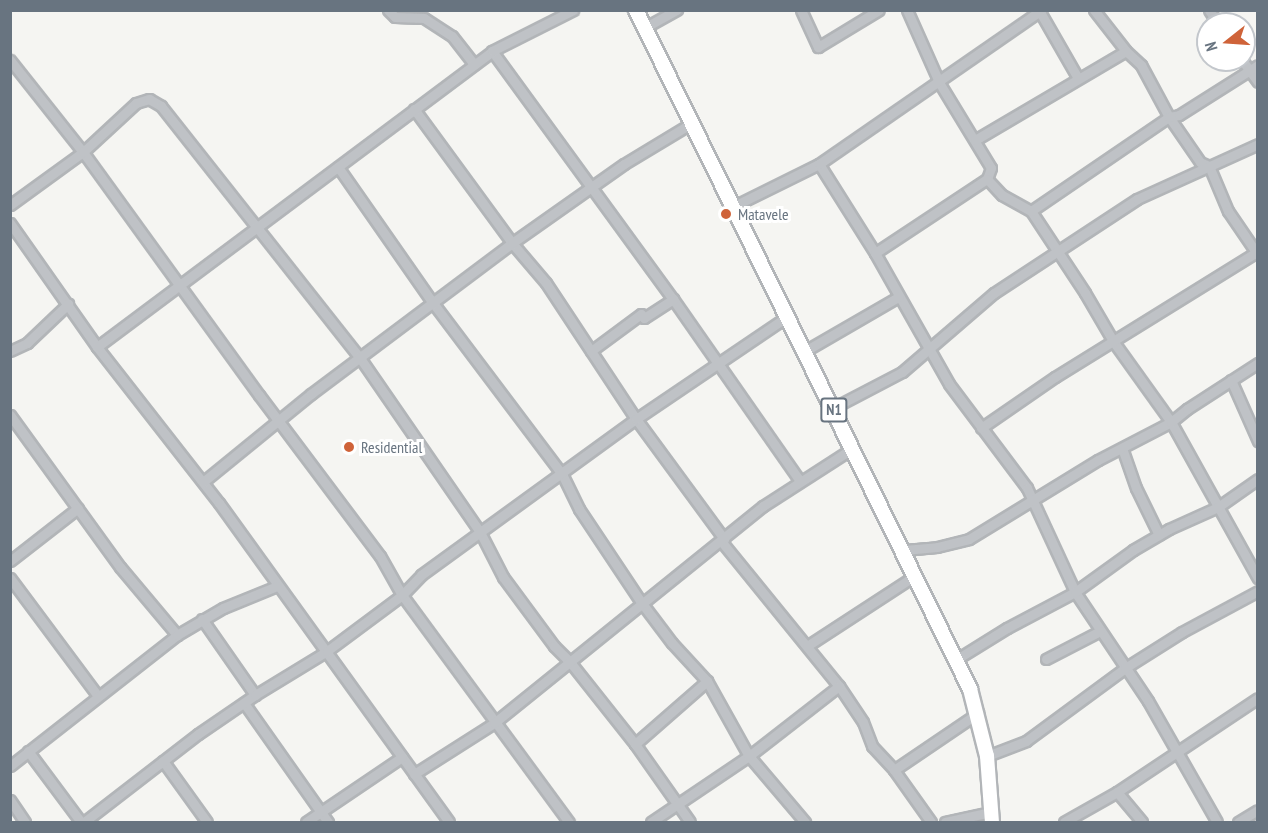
<!DOCTYPE html>
<style>
body{margin:0}
#map{position:relative;width:1268px;height:833px;overflow:hidden;background:#f5f5f2;font-family:"PT Sans Narrow",sans-serif}
div>[style]{position:absolute}
[style*='--x']{left:calc(var(--x)*1px);top:calc(var(--y)*1px);width:calc(var(--w)*1px);rotate:calc(var(--a)*1deg)}
.roads{filter:drop-shadow(2px 0 #b2b5b8) drop-shadow(-2px 0 #b2b5b8) drop-shadow(0 2px #b2b5b8) drop-shadow(0 -2px #b2b5b8)}
.minor>*{height:9px;margin:-4.5px;padding:0 4.5px;transform-origin:4.5px;border-radius:4.5px;background:#bfc2c6}
.highway>*{height:14px;margin:-7px;padding:0 7px;transform-origin:7px;border-radius:7px;background:#fff}
.dots>*{width:16px;height:16px;translate:-50% -50%;box-sizing:border-box;border:3px solid #fff;border-radius:50%}
span{translate:-50% -50%;white-space:nowrap;text-align:center;line-height:1.15;-webkit-text-stroke:6px #fff;paint-order:stroke}
.shield-label span{padding:2px 4px;background:#fff;border:2px solid;border-radius:4px;-webkit-text-stroke-width:0}
.shield-label{font-size:15px;color:#687480;font-weight:700}
.poi-label{font-size:16px;color:#687480}
.left{translate:0 -50%;text-align:left}
.frame{position:absolute;inset:0;border:12px solid #687480;pointer-events:none}
.north{position:absolute;left:1196px;top:12px;width:60px;height:60px;box-sizing:border-box;background:#fff;border:2px solid #c3c7cc;border-radius:50%;rotate:253deg;font-size:16px;font-weight:700;line-height:24px;text-align:center;color:#687480}
.north::after{content:'';display:block;margin:auto;width:21px;height:27px;background:#cf6339;clip-path:polygon(50% 0,100% 100%,50% 72%,0 100%)}
</style>
<div id="map">
<div class="roads">
<div class="minor">
<i style="--x:388;--y:10;--w:10;--a:45"></i>
<i style="--x:395;--y:17;--w:29;--a:2"></i>
<i style="--x:424;--y:18;--w:33;--a:33"></i>
<i style="--x:452;--y:36;--w:36;--a:52"></i>
<i style="--x:801;--y:10;--w:41;--a:65.3"></i>
<i style="--x:818;--y:47;--w:71;--a:-31.2"></i>
<i style="--x:907;--y:10;--w:81;--a:66"></i>
<i style="--x:940;--y:84;--w:98;--a:58.7"></i>
<i style="--x:991;--y:168;--w:12;--a:110"></i>
<i style="--x:987;--y:179;--w:22;--a:47"></i>
<i style="--x:1002;--y:195;--w:33;--a:29"></i>
<i style="--x:1031;--y:211;--w:98;--a:56.6"></i>
<i style="--x:1085;--y:293;--w:56;--a:59.7"></i>
<i style="--x:1113;--y:341;--w:100;--a:54.4"></i>
<i style="--x:1171;--y:422;--w:179;--a:60.9"></i>
<i style="--x:1094;--y:10;--w:52;--a:52"></i>
<i style="--x:1126;--y:51;--w:21;--a:43"></i>
<i style="--x:1141;--y:65;--w:59;--a:61.7"></i>
<i style="--x:1169;--y:117;--w:55;--a:55.4"></i>
<i style="--x:1200;--y:162;--w:10;--a:24"></i>
<i style="--x:1209;--y:166;--w:49;--a:67.1"></i>
<i style="--x:1228;--y:211;--w:53;--a:55.7"></i>
<i style="--x:1209;--y:10;--w:17;--a:57"></i>
<i style="--x:1040;--y:12;--w:76;--a:60.1"></i>
<i style="--x:644;--y:28;--w:38;--a:-29"></i>
<i style="--x:492;--y:51;--w:307;--a:53.9"></i>
<i style="--x:673;--y:299;--w:222;--a:55.1"></i>
<i style="--x:10;--y:60;--w:117;--a:51.6"></i>
<i style="--x:83;--y:152;--w:300;--a:54.1"></i>
<i style="--x:259;--y:395;--w:201;--a:53.1"></i>
<i style="--x:380;--y:556;--w:45;--a:60.6"></i>
<i style="--x:402;--y:595;--w:282;--a:53.7"></i>
<i style="--x:1242;--y:60;--w:27;--a:54"></i>
<i style="--x:414;--y:109;--w:166;--a:53.8"></i>
<i style="--x:512;--y:243;--w:52;--a:49.6"></i>
<i style="--x:546;--y:283;--w:163;--a:56.5"></i>
<i style="--x:636;--y:419;--w:149;--a:53.7"></i>
<i style="--x:975;--y:140;--w:175;--a:-30.5"></i>
<i style="--x:819;--y:164;--w:105;--a:57.8"></i>
<i style="--x:875;--y:253;--w:150;--a:60.5"></i>
<i style="--x:949;--y:384;--w:130;--a:53.1"></i>
<i style="--x:1027;--y:488;--w:115;--a:65.2"></i>
<i style="--x:1075;--y:592;--w:131;--a:56.2"></i>
<i style="--x:1148;--y:701;--w:139;--a:60.3"></i>
<i style="--x:338;--y:167;--w:166;--a:55.1"></i>
<i style="--x:433;--y:303;--w:214;--a:53"></i>
<i style="--x:562;--y:474;--w:39;--a:64"></i>
<i style="--x:579;--y:509;--w:112;--a:56.3"></i>
<i style="--x:641;--y:602;--w:51;--a:52.9"></i>
<i style="--x:672;--y:643;--w:52;--a:47.4"></i>
<i style="--x:707;--y:681;--w:86;--a:60.8"></i>
<i style="--x:749;--y:756;--w:87;--a:49.7"></i>
<i style="--x:10;--y:205;--w:90;--a:-36"></i>
<i style="--x:83;--y:152;--w:72;--a:-42.8"></i>
<i style="--x:136;--y:103;--w:14;--a:-17"></i>
<i style="--x:149;--y:99;--w:14;--a:30"></i>
<i style="--x:161;--y:106;--w:321;--a:51.7"></i>
<i style="--x:360;--y:358;--w:211;--a:55.4"></i>
<i style="--x:480;--y:532;--w:51;--a:62.9"></i>
<i style="--x:503;--y:577;--w:86;--a:53.5"></i>
<i style="--x:554;--y:646;--w:23;--a:45"></i>
<i style="--x:570;--y:662;--w:105;--a:51.6"></i>
<i style="--x:635;--y:744;--w:95;--a:54.8"></i>
<i style="--x:734;--y:206;--w:95;--a:-26.3"></i>
<i style="--x:819;--y:164;--w:270;--a:-34.7"></i>
<i style="--x:1031;--y:211;--w:167;--a:-34.3"></i>
<i style="--x:1169;--y:117;--w:10;--a:-11"></i>
<i style="--x:1179;--y:115;--w:93;--a:-32.3"></i>
<i style="--x:10;--y:223;--w:151;--a:54.9"></i>
<i style="--x:97;--y:347;--w:198;--a:52"></i>
<i style="--x:219;--y:503;--w:393;--a:54.2"></i>
<i style="--x:875;--y:253;--w:134;--a:-33.5"></i>
<i style="--x:97;--y:347;--w:494;--a:-36.8"></i>
<i style="--x:492;--y:51;--w:91;--a:-26.8"></i>
<i style="--x:10;--y:351;--w:19;--a:-25"></i>
<i style="--x:27;--y:343;--w:57;--a:-43.6"></i>
<i style="--x:591;--y:351;--w:62;--a:-36.5"></i>
<i style="--x:641;--y:314;--w:5;--a:53"></i>
<i style="--x:644;--y:318;--w:35;--a:-33"></i>
<i style="--x:805;--y:351;--w:108;--a:-30.1"></i>
<i style="--x:1231;--y:380;--w:67;--a:66.1"></i>
<i style="--x:833;--y:408;--w:78;--a:-27.6"></i>
<i style="--x:902;--y:372;--w:121;--a:-40.7"></i>
<i style="--x:994;--y:293;--w:171;--a:-33.3"></i>
<i style="--x:1137;--y:199;--w:133;--a:-24.4"></i>
<i style="--x:10;--y:415;--w:188;--a:54.1"></i>
<i style="--x:120;--y:567;--w:89;--a:50"></i>
<i style="--x:981;--y:428;--w:90;--a:-34.6"></i>
<i style="--x:1055;--y:377;--w:239;--a:-31.8"></i>
<i style="--x:1122;--y:448;--w:42;--a:70.7"></i>
<i style="--x:1136;--y:488;--w:52;--a:63.9"></i>
<i style="--x:203;--y:482;--w:139;--a:-39.2"></i>
<i style="--x:311;--y:394;--w:251;--a:-36.9"></i>
<i style="--x:512;--y:243;--w:137;--a:-35.2"></i>
<i style="--x:624;--y:164;--w:79;--a:-31.1"></i>
<i style="--x:721;--y:541;--w:187;--a:50.9"></i>
<i style="--x:839;--y:686;--w:43;--a:56.3"></i>
<i style="--x:863;--y:722;--w:26;--a:69"></i>
<i style="--x:872;--y:746;--w:33;--a:47"></i>
<i style="--x:894;--y:770;--w:64;--a:54.6"></i>
<i style="--x:904;--y:550;--w:33;--a:-5"></i>
<i style="--x:937;--y:547;--w:33;--a:-14"></i>
<i style="--x:969;--y:539;--w:151;--a:-31.5"></i>
<i style="--x:1098;--y:460;--w:82;--a:-27.5"></i>
<i style="--x:1171;--y:422;--w:21;--a:-39"></i>
<i style="--x:1187;--y:409;--w:85;--a:-32.9"></i>
<i style="--x:10;--y:561;--w:86;--a:-37.9"></i>
<i style="--x:10;--y:578;--w:147;--a:53.3"></i>
<i style="--x:202;--y:619;--w:93;--a:55.1"></i>
<i style="--x:807;--y:646;--w:130;--a:-33.1"></i>
<i style="--x:957;--y:659;--w:59;--a:-31.8"></i>
<i style="--x:1007;--y:628;--w:77;--a:-27.9"></i>
<i style="--x:1075;--y:592;--w:72;--a:-35.9"></i>
<i style="--x:1133;--y:550;--w:42;--a:-30.3"></i>
<i style="--x:1169;--y:529;--w:54;--a:-24.2"></i>
<i style="--x:1218;--y:507;--w:49;--a:-35"></i>
<i style="--x:1046;--y:659;--w:61;--a:-27.4"></i>
<i style="--x:244;--y:703;--w:146;--a:54.8"></i>
<i style="--x:635;--y:744;--w:96;--a:-41.2"></i>
<i style="--x:28;--y:751;--w:89;--a:53.3"></i>
<i style="--x:987;--y:756;--w:42;--a:-21"></i>
<i style="--x:1026;--y:741;--w:123;--a:-36.4"></i>
<i style="--x:1125;--y:668;--w:67;--a:-32.3"></i>
<i style="--x:1182;--y:632;--w:86;--a:-28.3"></i>
<i style="--x:163;--y:761;--w:75;--a:54.2"></i>
<i style="--x:10;--y:766;--w:212;--a:-38.1"></i>
<i style="--x:177;--y:635;--w:53;--a:-30.4"></i>
<i style="--x:223;--y:608;--w:58;--a:-22.2"></i>
<i style="--x:894;--y:770;--w:102;--a:-34.2"></i>
<i style="--x:414;--y:774;--w:95;--a:-32.5"></i>
<i style="--x:494;--y:723;--w:346;--a:-38.9"></i>
<i style="--x:763;--y:506;--w:107;--a:-32.8"></i>
<i style="--x:1117;--y:792;--w:39;--a:50"></i>
<i style="--x:10;--y:800;--w:27;--a:56"></i>
<i style="--x:84;--y:822;--w:144;--a:-37.7"></i>
<i style="--x:198;--y:734;--w:69;--a:-34.4"></i>
<i style="--x:255;--y:695;--w:84;--a:-31.4"></i>
<i style="--x:327;--y:651;--w:94;--a:-36.7"></i>
<i style="--x:402;--y:595;--w:28;--a:-46"></i>
<i style="--x:421;--y:575;--w:266;--a:-36"></i>
<i style="--x:636;--y:419;--w:184;--a:-34.1"></i>
<i style="--x:306;--y:822;--w:116;--a:-34.1"></i>
<i style="--x:651;--y:822;--w:118;--a:-34"></i>
<i style="--x:749;--y:756;--w:114;--a:-37.9"></i>
<i style="--x:945;--y:822;--w:47;--a:-12.3"></i>
<i style="--x:1064;--y:822;--w:61;--a:-29.5"></i>
<i style="--x:1117;--y:792;--w:169;--a:-33.7"></i>
<i style="--x:1238;--y:822;--w:23;--a:-31"></i>
</div>
<div class="highway">
<i style="--x:636;--y:10;--w:757;--a:63.81"></i>
<i style="--x:970;--y:689;--w:69;--a:75.8"></i>
<i style="--x:987;--y:756;--w:66;--a:85.7"></i>
</div>
</div>
<div class="dots">
<i style="left:726px;top:214px;background:#cf6339"></i>
<i style="left:349px;top:447px;background:#cf6339"></i>
</div>
<div class="shield-label">
<span style="left:834px;top:410px">N1</span>
</div>
<div class="poi-label">
<span class="left" style="left:738px;top:214px">Matavele</span>
<span class="left" style="left:361px;top:447px">Residential</span>
</div>
<div class="frame"></div>
<div class="north">N</div>
</div>
